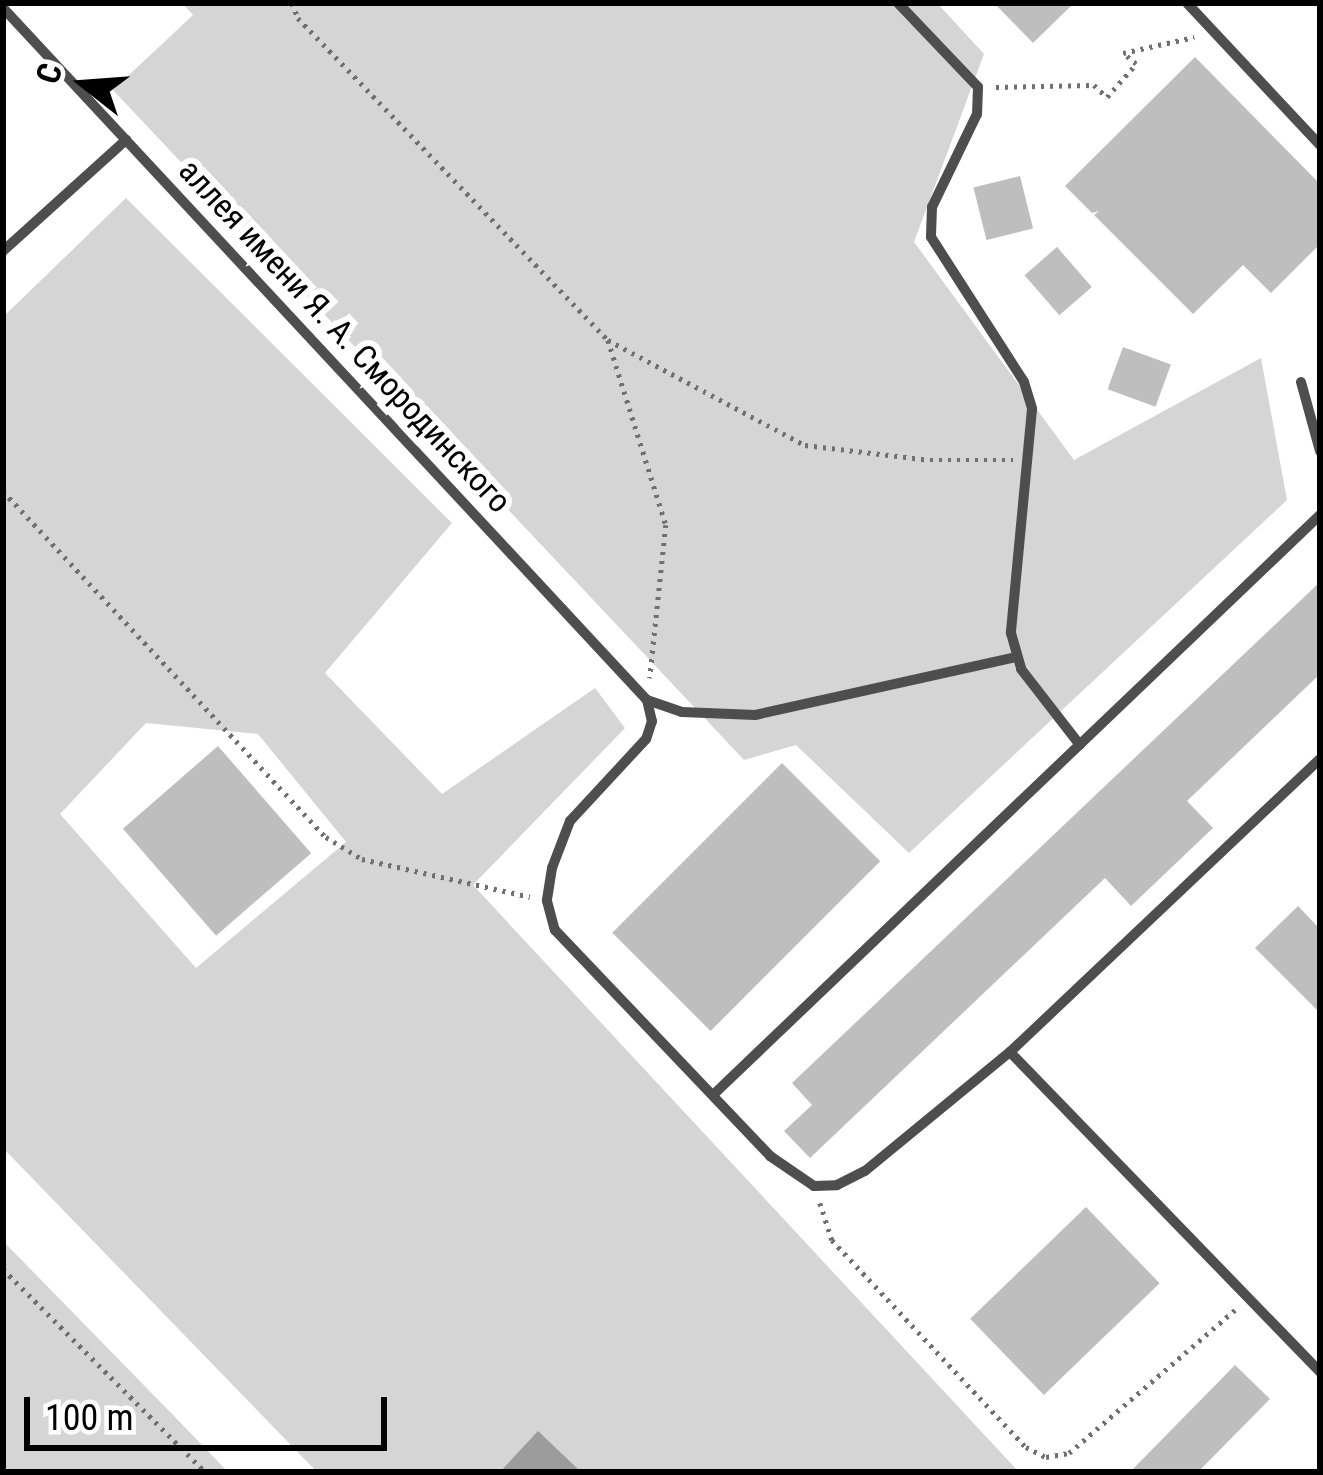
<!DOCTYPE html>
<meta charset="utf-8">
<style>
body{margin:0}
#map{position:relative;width:1323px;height:1475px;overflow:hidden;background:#fff;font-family:"Roboto Condensed",sans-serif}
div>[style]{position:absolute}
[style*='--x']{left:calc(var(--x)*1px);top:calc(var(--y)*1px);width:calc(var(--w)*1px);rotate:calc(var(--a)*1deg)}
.green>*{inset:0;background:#d5d5d5}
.water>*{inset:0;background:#9c9c9c}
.building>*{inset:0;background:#bebebe;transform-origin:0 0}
.path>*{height:4.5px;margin-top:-2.25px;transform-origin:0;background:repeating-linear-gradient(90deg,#707070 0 3px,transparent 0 9px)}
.lane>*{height:10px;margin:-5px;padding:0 5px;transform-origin:5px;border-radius:5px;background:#4e4e4e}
span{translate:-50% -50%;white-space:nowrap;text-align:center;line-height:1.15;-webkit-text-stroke:12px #fff;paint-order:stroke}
.street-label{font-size:33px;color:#000}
.frame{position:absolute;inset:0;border:6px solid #000;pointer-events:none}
.north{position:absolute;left:24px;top:24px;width:120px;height:120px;-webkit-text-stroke:9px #fff;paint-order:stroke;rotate:287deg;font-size:33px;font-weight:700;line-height:48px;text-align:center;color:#000}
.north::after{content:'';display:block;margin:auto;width:42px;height:54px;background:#000;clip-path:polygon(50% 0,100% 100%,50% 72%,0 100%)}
.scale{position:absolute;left:24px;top:1397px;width:363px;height:54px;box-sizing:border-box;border:6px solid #000;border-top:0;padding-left:15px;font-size:36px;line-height:42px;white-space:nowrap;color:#000;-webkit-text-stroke:9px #fff;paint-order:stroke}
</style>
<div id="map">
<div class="green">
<i style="clip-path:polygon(182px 3px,937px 3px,984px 54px,914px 242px,1074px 460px,1261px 358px,1287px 500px,909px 853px,796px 745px,744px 760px,113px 90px,193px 15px)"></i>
<i style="clip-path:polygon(evenodd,126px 198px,452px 523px,325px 673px,442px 794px,595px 688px,625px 728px,473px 885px,1019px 1472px,317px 1472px,3px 1148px,3px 317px,126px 198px,146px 723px,258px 734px,346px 842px,196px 968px,60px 814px,146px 723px)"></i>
<i style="clip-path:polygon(3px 1241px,176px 1418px,228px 1472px,3px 1472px)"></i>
</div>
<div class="water">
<i style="clip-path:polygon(538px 1431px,581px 1472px,500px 1472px)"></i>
</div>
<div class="building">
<i style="clip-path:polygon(994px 3px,1074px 3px,1033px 43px)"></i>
<i style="clip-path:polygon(1195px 57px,1320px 184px,1320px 244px,1271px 293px,1243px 265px,1193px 314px,1094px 215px,1099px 211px,1092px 213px,1065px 186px)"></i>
<i style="left:1020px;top:176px;width:54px;height:48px;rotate:76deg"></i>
<i style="left:1057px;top:247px;width:53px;height:43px;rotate:49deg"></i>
<i style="left:1123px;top:347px;width:51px;height:45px;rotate:20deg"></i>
<i style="clip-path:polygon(1320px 582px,1320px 674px,1187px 801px,1213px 828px,1131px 906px,1105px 878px,810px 1158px,784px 1131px,812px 1105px,792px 1083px)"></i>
<i style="left:218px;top:746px;width:142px;height:126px;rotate:49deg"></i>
<i style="left:782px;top:763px;width:139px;height:240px;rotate:45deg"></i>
<i style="clip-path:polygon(1298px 906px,1320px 929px,1320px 1013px,1255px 948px)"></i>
<i style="left:1086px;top:1207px;width:106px;height:161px;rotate:46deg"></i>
<i style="clip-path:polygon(1235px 1365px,1270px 1399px,1198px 1472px,1130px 1472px)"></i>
</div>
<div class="path">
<i style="--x:292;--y:3;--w:16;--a:68"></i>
<i style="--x:298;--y:18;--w:447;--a:46.1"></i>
<i style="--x:608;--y:340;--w:194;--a:72.6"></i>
<i style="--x:666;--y:525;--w:154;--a:96"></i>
<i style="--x:1123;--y:53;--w:73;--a:-12.7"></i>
<i style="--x:996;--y:87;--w:98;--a:-1.2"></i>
<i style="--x:1094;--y:85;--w:18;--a:43"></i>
<i style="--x:1107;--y:97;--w:44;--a:-48.7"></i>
<i style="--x:1136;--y:64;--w:17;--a:-140"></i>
<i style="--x:608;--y:340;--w:223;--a:28.1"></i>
<i style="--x:805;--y:445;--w:126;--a:6.8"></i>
<i style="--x:930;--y:460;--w:83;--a:0"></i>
<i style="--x:3;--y:491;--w:473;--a:47"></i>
<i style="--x:326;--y:837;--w:42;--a:31.4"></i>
<i style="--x:362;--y:859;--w:172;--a:12.7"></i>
<i style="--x:820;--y:1203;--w:39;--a:72"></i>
<i style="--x:832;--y:1240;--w:284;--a:46.9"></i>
<i style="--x:1026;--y:1447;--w:22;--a:27"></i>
<i style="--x:1046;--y:1457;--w:23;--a:-10"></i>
<i style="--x:1069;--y:1453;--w:221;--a:-40.8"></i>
<i style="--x:3;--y:1269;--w:286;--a:45.1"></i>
</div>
<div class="lane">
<i style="--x:898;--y:3;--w:116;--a:46.4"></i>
<i style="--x:978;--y:87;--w:27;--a:92"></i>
<i style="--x:977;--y:114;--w:103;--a:115.8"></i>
<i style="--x:932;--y:207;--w:30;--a:92"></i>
<i style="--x:931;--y:237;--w:172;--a:57.3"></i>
<i style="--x:1024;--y:382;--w:28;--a:73"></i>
<i style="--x:1032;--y:409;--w:225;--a:95.4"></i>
<i style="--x:1011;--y:633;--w:37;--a:74"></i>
<i style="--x:1021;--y:669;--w:96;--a:52.2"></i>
<i style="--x:1187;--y:3;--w:195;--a:46.9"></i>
<i style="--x:3;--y:8;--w:945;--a:47.06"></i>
<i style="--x:647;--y:700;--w:37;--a:19"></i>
<i style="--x:682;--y:712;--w:73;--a:2.4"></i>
<i style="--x:755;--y:715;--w:267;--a:-12.5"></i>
<i style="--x:3;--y:251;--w:166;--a:-42.1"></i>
<i style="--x:1301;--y:382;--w:72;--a:74.6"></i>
<i style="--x:647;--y:700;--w:22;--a:77"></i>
<i style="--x:652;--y:721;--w:19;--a:108"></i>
<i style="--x:646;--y:739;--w:112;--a:132.8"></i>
<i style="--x:570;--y:821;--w:50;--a:111"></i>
<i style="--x:552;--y:868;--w:33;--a:99"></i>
<i style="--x:547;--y:901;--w:30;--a:75"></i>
<i style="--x:555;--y:930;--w:312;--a:46.4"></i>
<i style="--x:770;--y:1156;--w:53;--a:34.3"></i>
<i style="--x:814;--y:1186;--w:23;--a:-2"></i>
<i style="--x:837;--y:1185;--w:31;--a:-27"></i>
<i style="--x:865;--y:1171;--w:188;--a:-39.4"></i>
<i style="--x:1010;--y:1052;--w:446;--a:45.9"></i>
<i style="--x:1010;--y:1052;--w:427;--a:-43.4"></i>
<i style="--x:713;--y:1095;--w:840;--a:-43.7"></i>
</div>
<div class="street-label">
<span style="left:345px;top:336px;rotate:47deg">аллея имени Я. А. Смородинского</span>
</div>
<div class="frame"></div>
<div class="north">С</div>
<div class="scale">100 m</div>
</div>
